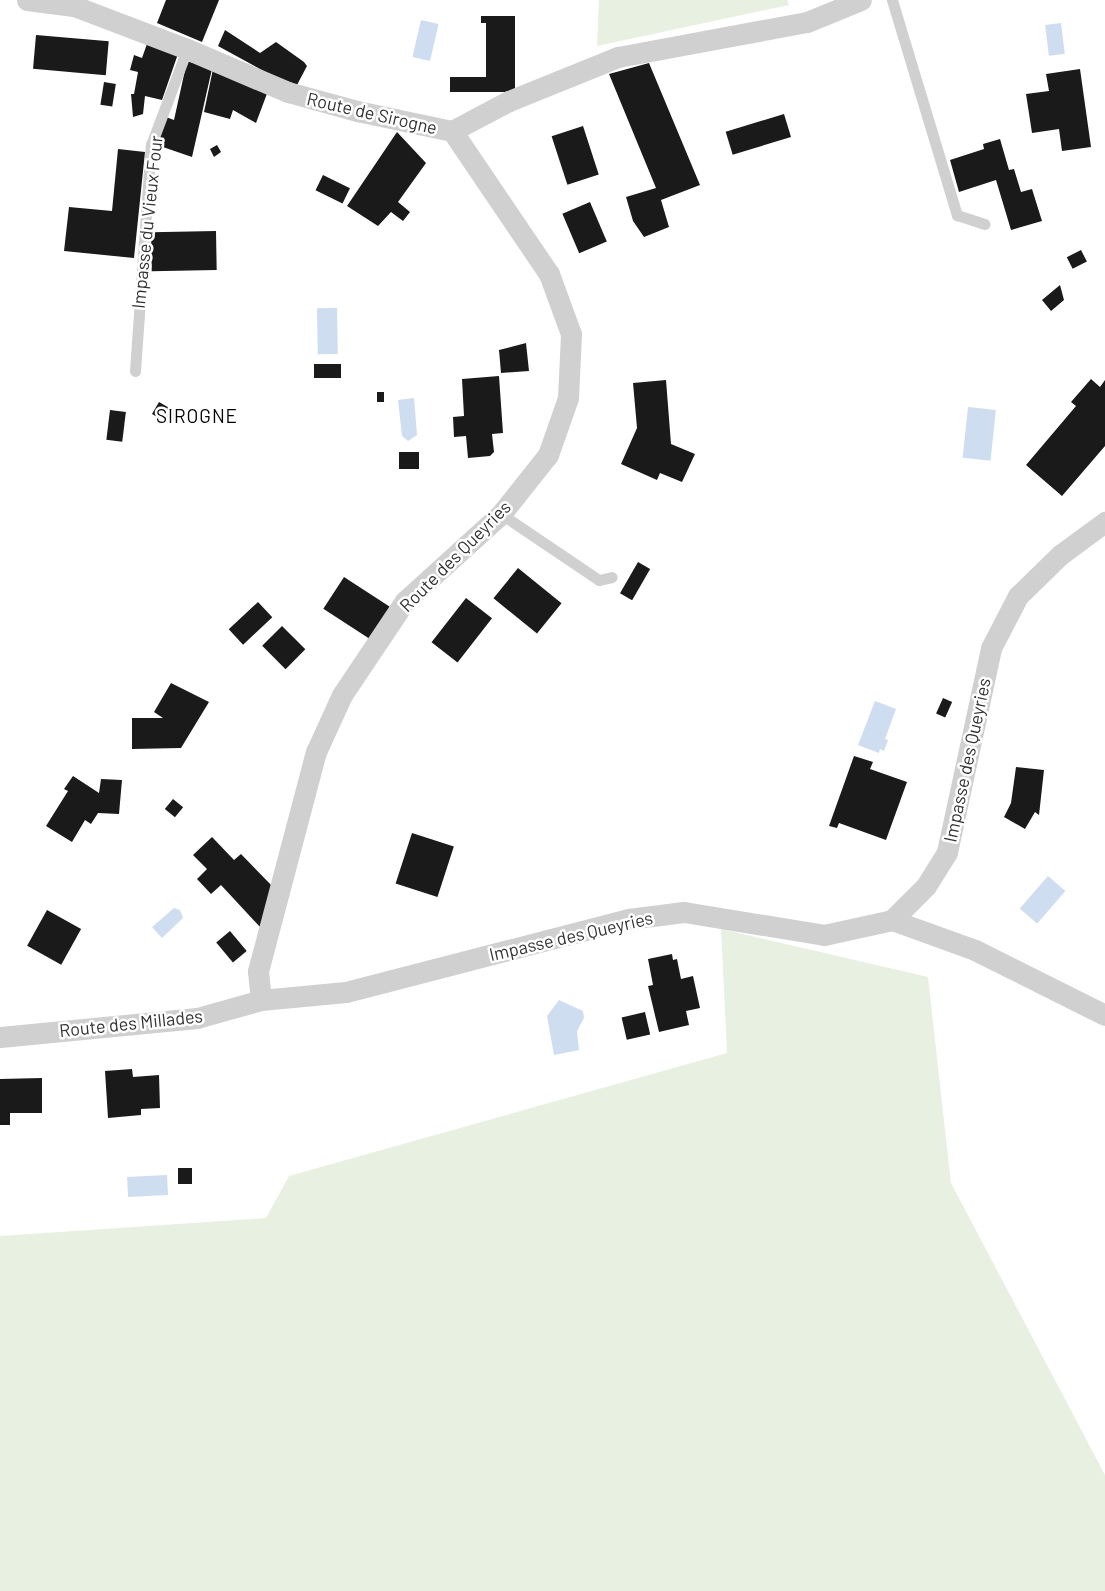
<!DOCTYPE html>
<style>
body{margin:0}
#map{position:relative;width:1105px;height:1591px;overflow:hidden;background:#fff;font-family:Barlow,sans-serif}
div>[style]{position:absolute}
[style*='--x']{left:calc(var(--x)*1px);top:calc(var(--y)*1px);width:calc(var(--w)*1px);rotate:calc(var(--a)*1deg)}
.green>*{inset:0;background:#e7f0e1}
.water>*{inset:0;background:#ceddef;transform-origin:0 0}
.building>*{inset:0;background:#1a1a1a;transform-origin:0 0}
.lane>*{height:11px;margin:-5.5px;padding:0 5.5px;transform-origin:5.5px;border-radius:5.5px;background:#d0d0d0}
.street>*{height:21px;margin:-10.5px;padding:0 10.5px;transform-origin:10.5px;border-radius:10.5px;background:#d0d0d0}
span{translate:-50% -50%;white-space:nowrap;text-align:center;line-height:1.15;-webkit-text-stroke:5px #fff;paint-order:stroke}
.street-label{font-size:18px;color:#333}
.neighbourhood-label{font-size:19px;color:#000;letter-spacing:1px}
</style>
<div id="map">
<div class="green">
<i style="clip-path:polygon(599px 0,787px 0,789px 5px,597px 46px)"></i>
<i style="clip-path:polygon(721px 929px,928px 977px,951px 1183px,1105px 1475px,1105px 1591px,0 1591px,0 1236px,266px 1218px,289px 1176px,727px 1053px)"></i>
</div>
<div class="water">
<i style="left:421px;top:20px;width:18px;height:38px;rotate:13deg"></i>
<i style="left:1061px;top:23px;width:31px;height:16px;rotate:83deg"></i>
<i style="left:337px;top:308px;width:46px;height:20px;rotate:89deg"></i>
<i style="clip-path:polygon(414px 398px,417px 435px,408px 441px,402px 436px,398px 400px)"></i>
<i style="left:968px;top:407px;width:28px;height:51px;rotate:6deg"></i>
<i style="clip-path:polygon(875px 701px,896px 709px,885px 739px,888px 740px,884px 751px,880px 749px,879px 753px,858px 745px)"></i>
<i style="left:1048px;top:876px;width:23px;height:43px;rotate:41deg"></i>
<i style="clip-path:polygon(174px 908px,180px 910px,183px 918px,162px 938px,152px 927px)"></i>
<i style="clip-path:polygon(559px 1000px,583px 1011px,584px 1018px,577px 1031px,579px 1050px,554px 1055px,547px 1016px)"></i>
<i style="left:167px;top:1175px;width:20px;height:40px;rotate:87deg"></i>
</div>
<div class="building">
<i style="clip-path:polygon(166px 0,219px 0,202px 42px,157px 23px)"></i>
<i style="clip-path:polygon(481px 16px,515px 16px,515px 92px,450px 92px,450px 77px,486px 77px,486px 23px,481px 23px)"></i>
<i style="clip-path:polygon(225px 30px,260px 53px,276px 42px,304px 62px,307px 66px,297px 85px,271px 75px,218px 46px)"></i>
<i style="left:36px;top:35px;width:73px;height:34px;rotate:5deg"></i>
<i style="clip-path:polygon(148px 41px,179px 51px,162px 100px,145px 96px,143px 114px,133px 117px,131px 94px,134px 94px,138px 72px,130px 70px,134px 55px,142px 58px)"></i>
<i style="clip-path:polygon(187px 61px,212px 69px,192px 157px,157px 145px,166px 117px,174px 120px)"></i>
<i style="clip-path:polygon(649px 63px,700px 185px,661px 200px,669px 227px,644px 237px,633px 221px,626px 197px,656px 188px,609px 74px)"></i>
<i style="clip-path:polygon(213px 69px,268px 91px,256px 123px,233px 110px,230px 119px,204px 112px)"></i>
<i style="clip-path:polygon(1080px 69px,1091px 147px,1062px 151px,1059px 129px,1032px 133px,1026px 94px,1049px 91px,1046px 74px)"></i>
<i style="left:104px;top:82px;width:12px;height:23px;rotate:9deg"></i>
<i style="left:784px;top:114px;width:24px;height:61px;rotate:73deg"></i>
<i style="left:583px;top:126px;width:51px;height:33px;rotate:72deg"></i>
<i style="clip-path:polygon(397px 132px,426px 163px,398px 202px,410px 212px,403px 221px,391px 212px,378px 226px,347px 206px)"></i>
<i style="clip-path:polygon(1000px 139px,1009px 170px,1014px 169px,1021px 192px,1032px 189px,1042px 221px,1011px 230px,996px 180px,959px 192px,950px 160px,984px 149px,983px 144px)"></i>
<i style="clip-path:polygon(217px 145px,221px 152px,214px 157px,210px 149px)"></i>
<i style="clip-path:polygon(118px 149px,145px 152px,134px 258px,64px 251px,69px 207px,112px 211px)"></i>
<i style="left:323px;top:175px;width:30px;height:17px;rotate:26deg"></i>
<i style="left:590px;top:202px;width:43px;height:30px;rotate:67deg"></i>
<i style="left:216px;top:231px;width:39px;height:65px;rotate:89deg"></i>
<i style="left:1081px;top:250px;width:13px;height:16px;rotate:63deg"></i>
<i style="clip-path:polygon(1060px 285px,1064px 300px,1051px 311px,1042px 300px)"></i>
<i style="clip-path:polygon(526px 343px,529px 371px,501px 373px,499px 350px)"></i>
<i style="left:341px;top:364px;width:14px;height:27px;rotate:90deg"></i>
<i style="clip-path:polygon(499px 376px,503px 433px,492px 434px,494px 452px,490px 456px,468px 458px,466px 436px,454px 437px,453px 417px,464px 416px,462px 379px)"></i>
<i style="clip-path:polygon(1091px 379px,1100px 387px,1105px 380px,1105px 446px,1062px 496px,1026px 465px,1076px 406px,1071px 402px)"></i>
<i style="clip-path:polygon(666px 380px,671px 444px,695px 454px,682px 482px,660px 473px,657px 480px,621px 464px,637px 428px,633px 383px)"></i>
<i style="left:377px;top:392px;width:7px;height:10px"></i>
<i style="left:159px;top:402px;width:22px;height:14px;rotate:30deg"></i>
<i style="left:110px;top:410px;width:16px;height:30px;rotate:7deg"></i>
<i style="left:419px;top:452px;width:17px;height:20px;rotate:90deg"></i>
<i style="left:638px;top:562px;width:14px;height:36px;rotate:30deg"></i>
<i style="left:518px;top:568px;width:56px;height:39px;rotate:39deg"></i>
<i style="left:344px;top:577px;width:56px;height:38px;rotate:33deg"></i>
<i style="left:466px;top:598px;width:33px;height:56px;rotate:38deg"></i>
<i style="left:258px;top:602px;width:21px;height:40px;rotate:47deg"></i>
<i style="left:282px;top:626px;width:33px;height:28px;rotate:45deg"></i>
<i style="clip-path:polygon(171px 683px,209px 702px,181px 748px,132px 749px,132px 718px,163px 718px,154px 712px)"></i>
<i style="left:943px;top:698px;width:10px;height:17px;rotate:24deg"></i>
<i style="clip-path:polygon(854px 756px,873px 762px,870px 769px,907px 782px,886px 840px,839px 823px,837px 828px,829px 826px)"></i>
<i style="clip-path:polygon(1016px 767px,1044px 770px,1039px 815px,1035px 812px,1025px 829px,1004px 817px,1011px 803px)"></i>
<i style="clip-path:polygon(73px 776px,99px 793px,101px 779px,122px 780px,119px 814px,98px 813px,91px 824px,85px 820px,72px 842px,46px 826px,68px 791px,64px 789px)"></i>
<i style="left:173px;top:799px;width:13px;height:13px;rotate:39deg"></i>
<i style="left:412px;top:833px;width:44px;height:53px;rotate:18deg"></i>
<i style="clip-path:polygon(212px 837px,234px 860px,241px 854px,275px 889px,261px 928px,221px 885px,211px 894px,197px 879px,207px 869px,193px 855px)"></i>
<i style="left:47px;top:910px;width:39px;height:41px;rotate:29deg"></i>
<i style="left:230px;top:931px;width:26px;height:18px;rotate:50deg"></i>
<i style="clip-path:polygon(672px 954px,673px 960px,677px 959px,681px 979px,693px 976px,700px 1008px,686px 1011px,689px 1025px,659px 1032px,648px 986px,653px 985px,648px 959px)"></i>
<i style="left:645px;top:1012px;width:23px;height:24px;rotate:77deg"></i>
<i style="clip-path:polygon(132px 1069px,133px 1077px,159px 1075px,160px 1108px,141px 1109px,141px 1115px,108px 1118px,105px 1071px)"></i>
<i style="clip-path:polygon(42px 1078px,42px 1113px,10px 1113px,10px 1125px,0 1125px,0 1079px)"></i>
<i style="left:178px;top:1168px;width:14px;height:16px"></i>
</div>
<div class="lane">
<i style="--x:892;--y:0;--w:225;--a:73.2"></i>
<i style="--x:957;--y:215;--w:29;--a:18"></i>
<i style="--x:135;--y:371;--w:227;--a:-86"></i>
<i style="--x:151;--y:145;--w:103;--a:-69.4"></i>
<i style="--x:501;--y:514;--w:118;--a:34"></i>
<i style="--x:599;--y:580;--w:13;--a:-13"></i>
</div>
<div class="street">
<i style="--x:27;--y:0;--w:47;--a:7.3"></i>
<i style="--x:74;--y:6;--w:121;--a:20.8"></i>
<i style="--x:187;--y:49;--w:110;--a:23.1"></i>
<i style="--x:288;--y:92;--w:72;--a:15.4"></i>
<i style="--x:357;--y:111;--w:97;--a:11.9"></i>
<i style="--x:452;--y:131;--w:64;--a:-27.8"></i>
<i style="--x:509;--y:101;--w:118;--a:-22"></i>
<i style="--x:618;--y:57;--w:192;--a:-10.5"></i>
<i style="--x:807;--y:22;--w:58;--a:-22.2"></i>
<i style="--x:892;--y:920;--w:88;--a:19.9"></i>
<i style="--x:975;--y:950;--w:145;--a:26.6"></i>
<i style="--x:261;--y:1000;--w:29;--a:-96"></i>
<i style="--x:258;--y:971;--w:227;--a:-75.2"></i>
<i style="--x:316;--y:752;--w:63;--a:-65.5"></i>
<i style="--x:342;--y:695;--w:113;--a:-56.2"></i>
<i style="--x:405;--y:601;--w:130;--a:-42.2"></i>
<i style="--x:501;--y:514;--w:75;--a:-51.5"></i>
<i style="--x:548;--y:455;--w:60;--a:-70.7"></i>
<i style="--x:568;--y:398;--w:64;--a:-87.3"></i>
<i style="--x:571;--y:334;--w:64;--a:-110.1"></i>
<i style="--x:549;--y:274;--w:173;--a:-124.1"></i>
<i style="--x:0;--y:1037;--w:198;--a:-5.5"></i>
<i style="--x:197;--y:1018;--w:66;--a:-15.7"></i>
<i style="--x:261;--y:1000;--w:85;--a:-5.4"></i>
<i style="--x:346;--y:992;--w:292;--a:-14.5"></i>
<i style="--x:629;--y:919;--w:55;--a:-7.3"></i>
<i style="--x:684;--y:912;--w:142;--a:9.3"></i>
<i style="--x:824;--y:935;--w:70;--a:-12.4"></i>
<i style="--x:892;--y:920;--w:48;--a:-45"></i>
<i style="--x:926;--y:886;--w:40;--a:-58"></i>
<i style="--x:947;--y:852;--w:209;--a:-77.8"></i>
<i style="--x:991;--y:648;--w:59;--a:-62.6"></i>
<i style="--x:1018;--y:596;--w:59;--a:-44.3"></i>
<i style="--x:1060;--y:555;--w:56;--a:-36.3"></i>
</div>
<div class="street-label">
<span style="left:372px;top:113px;rotate:13deg">Route de Sirogne</span>
<span style="left:147px;top:222px;rotate:-84deg">Impasse du Vieux Four</span>
<span style="left:455px;top:556px;rotate:-45deg">Route des Queyries</span>
<span style="left:967px;top:760px;rotate:-78deg">Impasse des Queyries</span>
<span style="left:571px;top:936px;rotate:-13deg">Impasse des Queyries</span>
<span style="left:131px;top:1023px;rotate:-6deg">Route des Millades</span>
</div>
<div class="neighbourhood-label">
<span style="left:197px;top:416px">SIROGNE</span>
</div>
</div>
